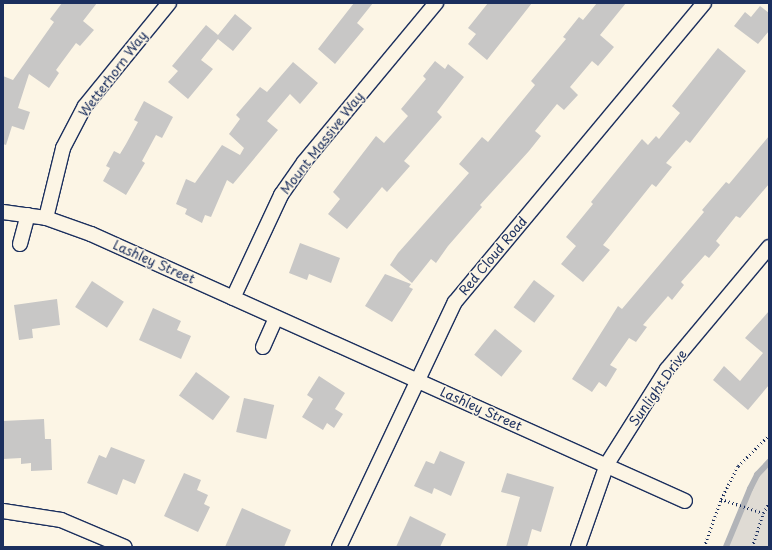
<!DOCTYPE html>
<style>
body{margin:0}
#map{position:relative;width:772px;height:550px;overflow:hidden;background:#fcf5e5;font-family:"Playpen Sans",sans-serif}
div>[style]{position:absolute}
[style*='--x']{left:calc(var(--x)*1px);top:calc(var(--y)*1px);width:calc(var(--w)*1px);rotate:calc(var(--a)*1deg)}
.green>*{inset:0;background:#dfdbd4}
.stream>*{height:5.5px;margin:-2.75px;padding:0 2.75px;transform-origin:2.75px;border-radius:2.75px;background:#b2b4b8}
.building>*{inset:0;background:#c8c7c6;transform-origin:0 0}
.path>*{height:2.5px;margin-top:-1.25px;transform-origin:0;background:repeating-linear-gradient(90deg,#1b2f5e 0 1px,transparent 0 4px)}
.roads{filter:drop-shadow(1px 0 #1b2f5e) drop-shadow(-1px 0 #1b2f5e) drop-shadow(0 1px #1b2f5e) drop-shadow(0 -1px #1b2f5e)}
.minor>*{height:14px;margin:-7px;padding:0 7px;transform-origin:7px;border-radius:7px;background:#fcf5e5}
span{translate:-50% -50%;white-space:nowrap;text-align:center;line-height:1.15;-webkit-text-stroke:3px #fcf5e5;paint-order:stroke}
.street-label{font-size:13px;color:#1b2f5e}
.frame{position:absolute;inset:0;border:4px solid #1b2f5e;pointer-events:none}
</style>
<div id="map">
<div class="green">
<i style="clip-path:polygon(769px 462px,769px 547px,726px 547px,750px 489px,757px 475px)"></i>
</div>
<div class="stream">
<i style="--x:726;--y:547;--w:63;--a:-67.5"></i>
<i style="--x:750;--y:489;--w:16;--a:-63"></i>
<i style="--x:757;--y:475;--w:18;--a:-47"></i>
</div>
<div class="building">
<i style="clip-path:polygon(62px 3px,97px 3px,83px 21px,94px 30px,80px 46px,76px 43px,56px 70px,59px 73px,49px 88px,29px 74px,18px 108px,30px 112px,24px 130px,12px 126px,6px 145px,3px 144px,3px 76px,13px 80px,54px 22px,50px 19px)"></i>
<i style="clip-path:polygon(354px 3px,373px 3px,357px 23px,364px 29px,335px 64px,318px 49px)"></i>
<i style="clip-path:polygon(488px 3px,532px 3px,487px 60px,468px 44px,476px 34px,468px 28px)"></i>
<i style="clip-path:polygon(597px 3px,626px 3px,600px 35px,614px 47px,598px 66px,592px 61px,570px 87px,578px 95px,564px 110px,557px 104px,535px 131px,541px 136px,529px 151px,480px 205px,482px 207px,448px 246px,436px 263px,431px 259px,412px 283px,390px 265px,398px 253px,469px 173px,459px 164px,482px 137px,488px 142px,535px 85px,531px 81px,566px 39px,563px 37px,579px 17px,583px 20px)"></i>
<i style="clip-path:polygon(760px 6px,769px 13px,769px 31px,758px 44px,734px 26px,745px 12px,751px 17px)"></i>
<i style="clip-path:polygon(235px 14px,252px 28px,233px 51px,218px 39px,201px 60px,213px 69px,188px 99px,168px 82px,178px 71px,172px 66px,206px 25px,218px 35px)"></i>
<i style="clip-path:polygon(718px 48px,746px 71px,690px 143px,686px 140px,666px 163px,672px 167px,656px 187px,652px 184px,603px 245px,610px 250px,583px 282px,561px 264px,576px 246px,566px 237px,593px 204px,591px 202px,642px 139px,648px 145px,656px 136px,659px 139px,680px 113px,672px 106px)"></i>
<i style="clip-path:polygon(435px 61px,445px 69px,448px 64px,464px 77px,437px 112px,442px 117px,404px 161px,410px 166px,387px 192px,382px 187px,347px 229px,328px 214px,340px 199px,333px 192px,376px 136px,384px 143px,408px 116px,401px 109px,426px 79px,423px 76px)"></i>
<i style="clip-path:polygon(293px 62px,318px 83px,300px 104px,290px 94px,267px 121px,278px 130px,233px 184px,227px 180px,211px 217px,205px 215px,202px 223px,185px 214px,187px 209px,176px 204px,186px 179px,195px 183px,222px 145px,240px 155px,244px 148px,229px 134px,240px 119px,236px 115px,260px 87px,267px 92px)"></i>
<i style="clip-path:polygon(144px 101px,173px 117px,162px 138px,156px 135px,142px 161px,145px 163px,126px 195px,103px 181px,110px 168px,106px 166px,114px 151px,120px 154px,126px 144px,129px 146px,126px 144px,138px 122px,134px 120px)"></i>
<i style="clip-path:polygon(769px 136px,769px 184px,740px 218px,736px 216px,716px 241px,720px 245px,709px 258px,705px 255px,681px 282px,684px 285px,672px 300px,668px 296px,643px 325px,647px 327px,636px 342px,629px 338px,610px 365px,617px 369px,606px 387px,599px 382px,592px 392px,572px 379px,618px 306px,622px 309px,704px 212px,702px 210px,726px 182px,729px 184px)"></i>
<i style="clip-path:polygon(300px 243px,340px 258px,331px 283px,309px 274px,307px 280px,289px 273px)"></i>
<i style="clip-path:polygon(385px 274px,411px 284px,409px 287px,413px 289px,392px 322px,365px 306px)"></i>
<i style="left:534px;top:280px;width:26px;height:34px;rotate:37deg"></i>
<i style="left:92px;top:281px;width:38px;height:31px;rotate:33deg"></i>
<i style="clip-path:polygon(57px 299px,60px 325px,32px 329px,33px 338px,19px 340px,14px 305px)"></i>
<i style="clip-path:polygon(153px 308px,181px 321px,177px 330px,191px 336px,181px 359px,139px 340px)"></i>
<i style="clip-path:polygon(769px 311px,769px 385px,748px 410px,713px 380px,724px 366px,740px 381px,763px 353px,745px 338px)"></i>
<i style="left:495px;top:329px;width:35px;height:33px;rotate:39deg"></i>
<i style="left:196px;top:372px;width:42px;height:29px;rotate:36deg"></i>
<i style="clip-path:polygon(319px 376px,345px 393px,335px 409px,343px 414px,334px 428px,327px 423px,323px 430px,302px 417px,313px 399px,307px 395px)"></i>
<i style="left:244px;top:398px;width:31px;height:35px;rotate:13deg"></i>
<i style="clip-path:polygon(44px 419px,45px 439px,51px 439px,52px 470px,31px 471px,31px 463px,21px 464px,21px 458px,3px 459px,3px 421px)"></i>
<i style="clip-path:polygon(111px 447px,145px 460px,135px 484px,123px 479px,117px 495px,87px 483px,99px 455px,106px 458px)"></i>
<i style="clip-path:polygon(440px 451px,465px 462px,451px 496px,434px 488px,432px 494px,414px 486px,426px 461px,434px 464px)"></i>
<i style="clip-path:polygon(184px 473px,201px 480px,197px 490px,208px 495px,204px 504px,210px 507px,198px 532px,164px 516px)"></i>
<i style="clip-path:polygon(507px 473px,554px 487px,541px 532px,532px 529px,527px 547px,506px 547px,520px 497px,501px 492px)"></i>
<i style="clip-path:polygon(242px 508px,291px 530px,284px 547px,225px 547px)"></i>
<i style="clip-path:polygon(410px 516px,446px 534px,440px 547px,396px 547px)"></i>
</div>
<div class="path">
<i style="--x:721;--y:499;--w:44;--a:18.4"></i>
<i style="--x:704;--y:547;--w:51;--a:-70.5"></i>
<i style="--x:721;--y:499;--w:37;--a:-63"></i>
<i style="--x:738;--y:466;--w:44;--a:-45"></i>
<i style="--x:752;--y:547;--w:36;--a:-72"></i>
<i style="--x:763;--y:513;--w:12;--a:-59"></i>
</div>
<div class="roads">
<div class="minor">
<i style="--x:3;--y:212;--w:43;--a:7.9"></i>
<i style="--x:46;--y:218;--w:48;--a:19.6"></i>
<i style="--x:91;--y:234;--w:651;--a:24.2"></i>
<i style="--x:46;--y:218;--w:72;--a:-76.3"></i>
<i style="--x:63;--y:148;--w:47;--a:-62.4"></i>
<i style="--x:85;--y:106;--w:133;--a:-50.8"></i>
<i style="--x:20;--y:244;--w:30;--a:-75"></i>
<i style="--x:233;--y:298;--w:114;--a:-65"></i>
<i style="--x:281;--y:195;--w:40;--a:-55.1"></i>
<i style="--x:304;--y:162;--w:207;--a:-50.3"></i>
<i style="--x:263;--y:347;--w:32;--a:-66"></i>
<i style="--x:3;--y:511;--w:59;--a:8.8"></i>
<i style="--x:61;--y:520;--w:69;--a:22.9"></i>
<i style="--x:339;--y:547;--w:271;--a:-64.7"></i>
<i style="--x:455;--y:302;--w:389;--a:-50.2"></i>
<i style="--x:578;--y:547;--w:88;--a:-70.7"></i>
<i style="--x:607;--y:464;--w:112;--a:-57.7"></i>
<i style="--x:667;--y:369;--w:159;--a:-50.1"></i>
</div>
</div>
<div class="street-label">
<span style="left:113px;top:74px;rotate:-53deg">Wetterhorn Way</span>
<span style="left:322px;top:143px;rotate:-52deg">Mount Massive Way</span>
<span style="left:493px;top:256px;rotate:-50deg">Red Cloud Road</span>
<span style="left:154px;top:262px;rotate:24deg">Lashley Street</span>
<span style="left:658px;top:388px;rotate:-55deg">Sunlight Drive</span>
<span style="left:481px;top:409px;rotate:24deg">Lashley Street</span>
</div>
<div class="frame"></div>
</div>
